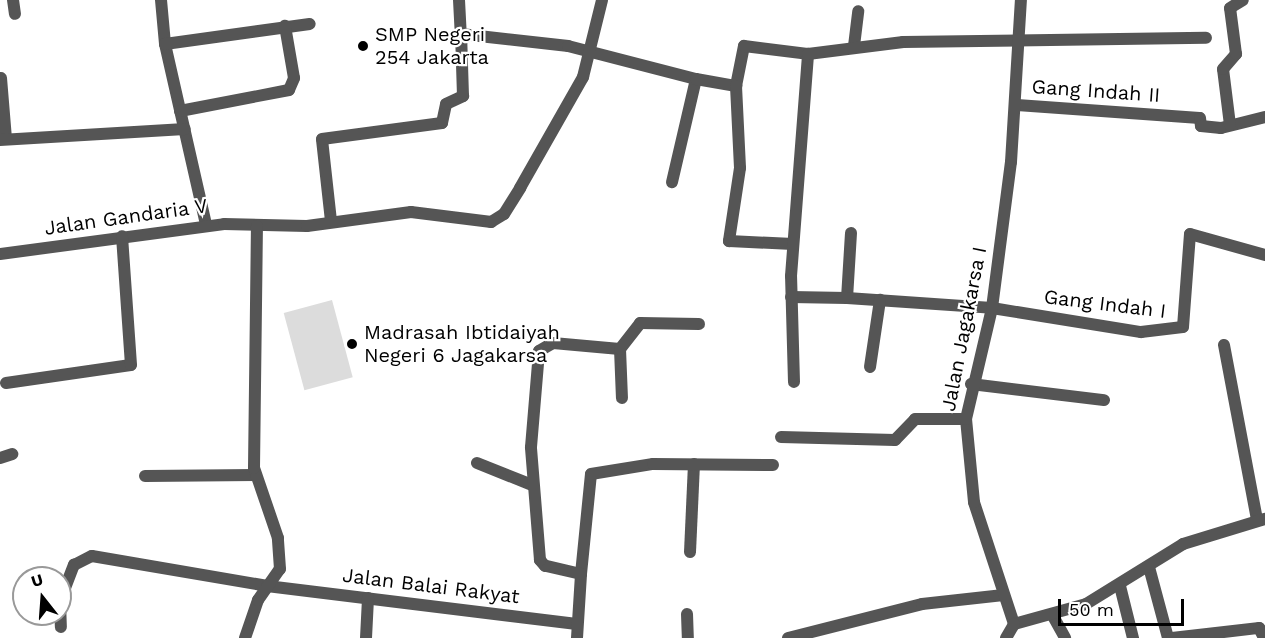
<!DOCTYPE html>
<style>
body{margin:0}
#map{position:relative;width:1265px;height:638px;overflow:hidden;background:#fff;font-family:"Work Sans",sans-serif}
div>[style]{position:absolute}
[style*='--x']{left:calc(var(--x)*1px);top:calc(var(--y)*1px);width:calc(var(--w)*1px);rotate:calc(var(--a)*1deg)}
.green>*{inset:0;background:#dcdcdc;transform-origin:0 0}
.minor>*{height:12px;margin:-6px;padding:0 6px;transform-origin:6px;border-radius:6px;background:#555}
.tertiary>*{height:12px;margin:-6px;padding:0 6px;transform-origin:6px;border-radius:6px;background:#555}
.dots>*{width:16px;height:16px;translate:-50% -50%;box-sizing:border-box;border:3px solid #fff;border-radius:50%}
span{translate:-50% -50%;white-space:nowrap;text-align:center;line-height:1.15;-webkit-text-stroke:4.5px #fff;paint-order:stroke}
.poi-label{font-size:20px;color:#000}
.left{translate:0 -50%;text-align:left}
.street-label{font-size:20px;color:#000}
.north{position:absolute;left:12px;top:566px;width:60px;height:60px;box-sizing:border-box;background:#fff;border:2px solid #999;border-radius:50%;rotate:343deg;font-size:16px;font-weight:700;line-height:24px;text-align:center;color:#000}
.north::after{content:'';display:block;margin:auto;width:21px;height:27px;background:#000;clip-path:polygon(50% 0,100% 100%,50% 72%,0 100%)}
.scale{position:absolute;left:1058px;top:599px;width:126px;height:27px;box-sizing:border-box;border:3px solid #000;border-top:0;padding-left:8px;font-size:18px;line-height:21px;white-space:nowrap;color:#000;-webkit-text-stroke:4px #fff;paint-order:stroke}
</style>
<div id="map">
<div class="green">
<i style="left:332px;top:300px;width:80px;height:50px;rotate:75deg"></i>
</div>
<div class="minor">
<i style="--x:13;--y:0;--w:14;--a:82"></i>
<i style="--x:161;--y:0;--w:44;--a:84.8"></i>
<i style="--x:165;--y:44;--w:186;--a:77.2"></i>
<i style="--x:459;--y:0;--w:34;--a:87"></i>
<i style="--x:461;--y:34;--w:108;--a:6.4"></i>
<i style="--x:568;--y:46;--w:132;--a:14.5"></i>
<i style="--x:696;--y:79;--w:106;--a:103.1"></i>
<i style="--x:165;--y:44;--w:146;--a:-7.9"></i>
<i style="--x:854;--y:46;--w:35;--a:-83"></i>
<i style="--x:1;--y:78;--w:61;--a:85.3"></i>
<i style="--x:696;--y:79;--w:41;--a:9.9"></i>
<i style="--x:736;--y:86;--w:41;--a:-78.7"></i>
<i style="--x:744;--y:46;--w:64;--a:7.1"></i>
<i style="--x:736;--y:86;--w:82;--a:87.2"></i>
<i style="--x:740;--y:168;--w:74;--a:98.6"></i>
<i style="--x:729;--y:241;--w:64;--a:2.7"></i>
<i style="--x:1017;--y:105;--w:183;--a:4.1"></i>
<i style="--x:1200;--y:118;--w:8;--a:83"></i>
<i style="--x:1201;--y:126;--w:20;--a:6"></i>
<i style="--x:1221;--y:128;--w:45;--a:-14"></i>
<i style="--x:180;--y:111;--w:111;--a:-10.9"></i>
<i style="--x:289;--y:90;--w:13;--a:-67"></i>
<i style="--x:294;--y:78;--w:53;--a:-99.8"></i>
<i style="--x:1230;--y:125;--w:56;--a:-97.1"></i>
<i style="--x:1223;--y:69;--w:20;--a:-49"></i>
<i style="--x:1236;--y:54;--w:46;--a:-97.4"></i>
<i style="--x:1230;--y:8;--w:15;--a:-32"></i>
<i style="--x:0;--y:140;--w:185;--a:-3.4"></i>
<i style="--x:331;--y:221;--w:82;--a:-96.3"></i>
<i style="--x:322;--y:139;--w:121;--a:-7.6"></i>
<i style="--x:442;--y:123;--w:19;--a:-78"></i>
<i style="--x:446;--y:104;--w:19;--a:-25"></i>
<i style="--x:463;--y:96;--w:62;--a:-91.8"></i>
<i style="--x:851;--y:233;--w:65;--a:93.5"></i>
<i style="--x:847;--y:298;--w:145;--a:3.9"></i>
<i style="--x:992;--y:308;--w:151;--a:9.2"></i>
<i style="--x:1141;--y:332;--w:42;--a:-6.8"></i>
<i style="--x:1183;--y:327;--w:93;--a:-85.7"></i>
<i style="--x:1190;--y:234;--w:78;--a:15.6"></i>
<i style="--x:0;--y:254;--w:226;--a:-7.6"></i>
<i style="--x:224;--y:224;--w:83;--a:1.4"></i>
<i style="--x:307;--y:226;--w:105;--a:-7.7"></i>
<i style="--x:411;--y:212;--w:81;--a:7.1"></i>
<i style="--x:491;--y:222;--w:15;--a:-32"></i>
<i style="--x:504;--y:214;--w:31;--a:-58"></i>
<i style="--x:520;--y:188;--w:128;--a:-60.4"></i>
<i style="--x:583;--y:77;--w:79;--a:-76.1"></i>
<i style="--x:791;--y:297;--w:56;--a:1"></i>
<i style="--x:1224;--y:345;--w:177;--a:79.3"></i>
<i style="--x:620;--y:349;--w:49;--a:87.7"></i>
<i style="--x:870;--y:367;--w:68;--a:-81.5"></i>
<i style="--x:794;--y:382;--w:106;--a:-91.6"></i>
<i style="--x:791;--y:276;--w:223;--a:-85.6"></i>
<i style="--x:808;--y:54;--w:96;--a:-7.2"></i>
<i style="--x:903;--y:42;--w:303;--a:-0.8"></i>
<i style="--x:6;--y:383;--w:126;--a:-8.2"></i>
<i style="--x:131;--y:365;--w:129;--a:-94"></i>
<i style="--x:971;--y:384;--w:134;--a:6.9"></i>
<i style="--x:781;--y:437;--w:114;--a:1.5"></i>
<i style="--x:895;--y:440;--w:29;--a:-46"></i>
<i style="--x:915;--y:419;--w:51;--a:0"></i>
<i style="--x:0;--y:458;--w:13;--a:-18"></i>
<i style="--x:477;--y:463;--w:59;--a:21.8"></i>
<i style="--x:145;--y:476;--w:110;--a:-0.5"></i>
<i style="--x:690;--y:552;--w:88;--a:-87.4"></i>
<i style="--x:1149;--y:567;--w:73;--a:75"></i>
<i style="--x:581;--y:574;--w:100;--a:-84.3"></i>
<i style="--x:591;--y:474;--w:63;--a:-9.2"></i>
<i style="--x:653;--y:464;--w:120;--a:0.5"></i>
<i style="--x:1120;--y:586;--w:54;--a:76"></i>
<i style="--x:60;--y:601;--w:39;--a:-69"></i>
<i style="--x:74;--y:565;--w:20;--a:-27"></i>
<i style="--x:92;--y:556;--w:178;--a:9.7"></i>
<i style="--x:267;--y:586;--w:310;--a:7"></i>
<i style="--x:60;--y:602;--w:25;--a:88"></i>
<i style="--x:687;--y:614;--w:24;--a:88"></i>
<i style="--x:1053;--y:616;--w:25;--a:61"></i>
<i style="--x:245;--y:638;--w:40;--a:-71.1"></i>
<i style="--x:258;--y:600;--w:38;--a:-55"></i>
<i style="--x:280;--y:569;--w:31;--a:-94"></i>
<i style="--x:278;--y:538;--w:74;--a:-108.9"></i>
<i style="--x:254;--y:468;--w:242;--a:-89.3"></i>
<i style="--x:366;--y:638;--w:40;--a:-87.1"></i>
<i style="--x:577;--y:638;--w:64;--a:-86.4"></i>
<i style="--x:581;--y:574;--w:37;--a:-167"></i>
<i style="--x:545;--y:566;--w:8;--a:-130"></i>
<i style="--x:540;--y:560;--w:113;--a:-94.6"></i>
<i style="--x:531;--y:447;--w:96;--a:-85.2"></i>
<i style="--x:539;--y:351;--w:16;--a:-30"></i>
<i style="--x:553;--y:343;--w:67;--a:5.1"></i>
<i style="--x:620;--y:349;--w:33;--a:-52"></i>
<i style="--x:640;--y:323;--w:59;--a:1"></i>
<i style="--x:788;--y:638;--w:138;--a:-14.2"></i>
<i style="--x:922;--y:604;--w:82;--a:-6.3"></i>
<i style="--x:1172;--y:638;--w:88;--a:-6.6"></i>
<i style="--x:1259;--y:628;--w:11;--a:63"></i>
</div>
<div class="tertiary">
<i style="--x:1014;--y:624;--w:128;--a:-108.2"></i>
<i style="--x:974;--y:502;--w:83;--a:-95.5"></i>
<i style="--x:966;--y:419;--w:114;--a:-76.8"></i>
<i style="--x:992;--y:308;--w:147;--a:-82.6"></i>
<i style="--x:1011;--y:162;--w:162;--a:-86.5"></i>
<i style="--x:1014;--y:624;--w:75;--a:-15.5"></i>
<i style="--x:1086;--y:604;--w:114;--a:-31.7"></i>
<i style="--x:1183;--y:544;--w:86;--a:-17"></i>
<i style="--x:1006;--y:638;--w:16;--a:-60"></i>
</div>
<div class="dots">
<i style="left:363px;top:46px;background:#000"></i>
<i style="left:352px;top:344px;background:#000"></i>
</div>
<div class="poi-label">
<span class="left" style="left:375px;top:46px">SMP Negeri<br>254 Jakarta</span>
<span class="left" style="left:364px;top:344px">Madrasah Ibtidaiyah<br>Negeri 6 Jagakarsa</span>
</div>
<div class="street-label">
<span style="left:1096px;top:91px;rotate:4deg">Gang Indah II</span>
<span style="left:126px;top:217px;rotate:-8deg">Jalan Gandaria V</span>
<span style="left:1105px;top:304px;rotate:7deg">Gang Indah I</span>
<span style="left:964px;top:329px;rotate:-79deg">Jalan Jagakarsa I</span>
<span style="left:431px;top:586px;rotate:7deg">Jalan Balai Rakyat</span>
</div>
<div class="north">U</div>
<div class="scale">50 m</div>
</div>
